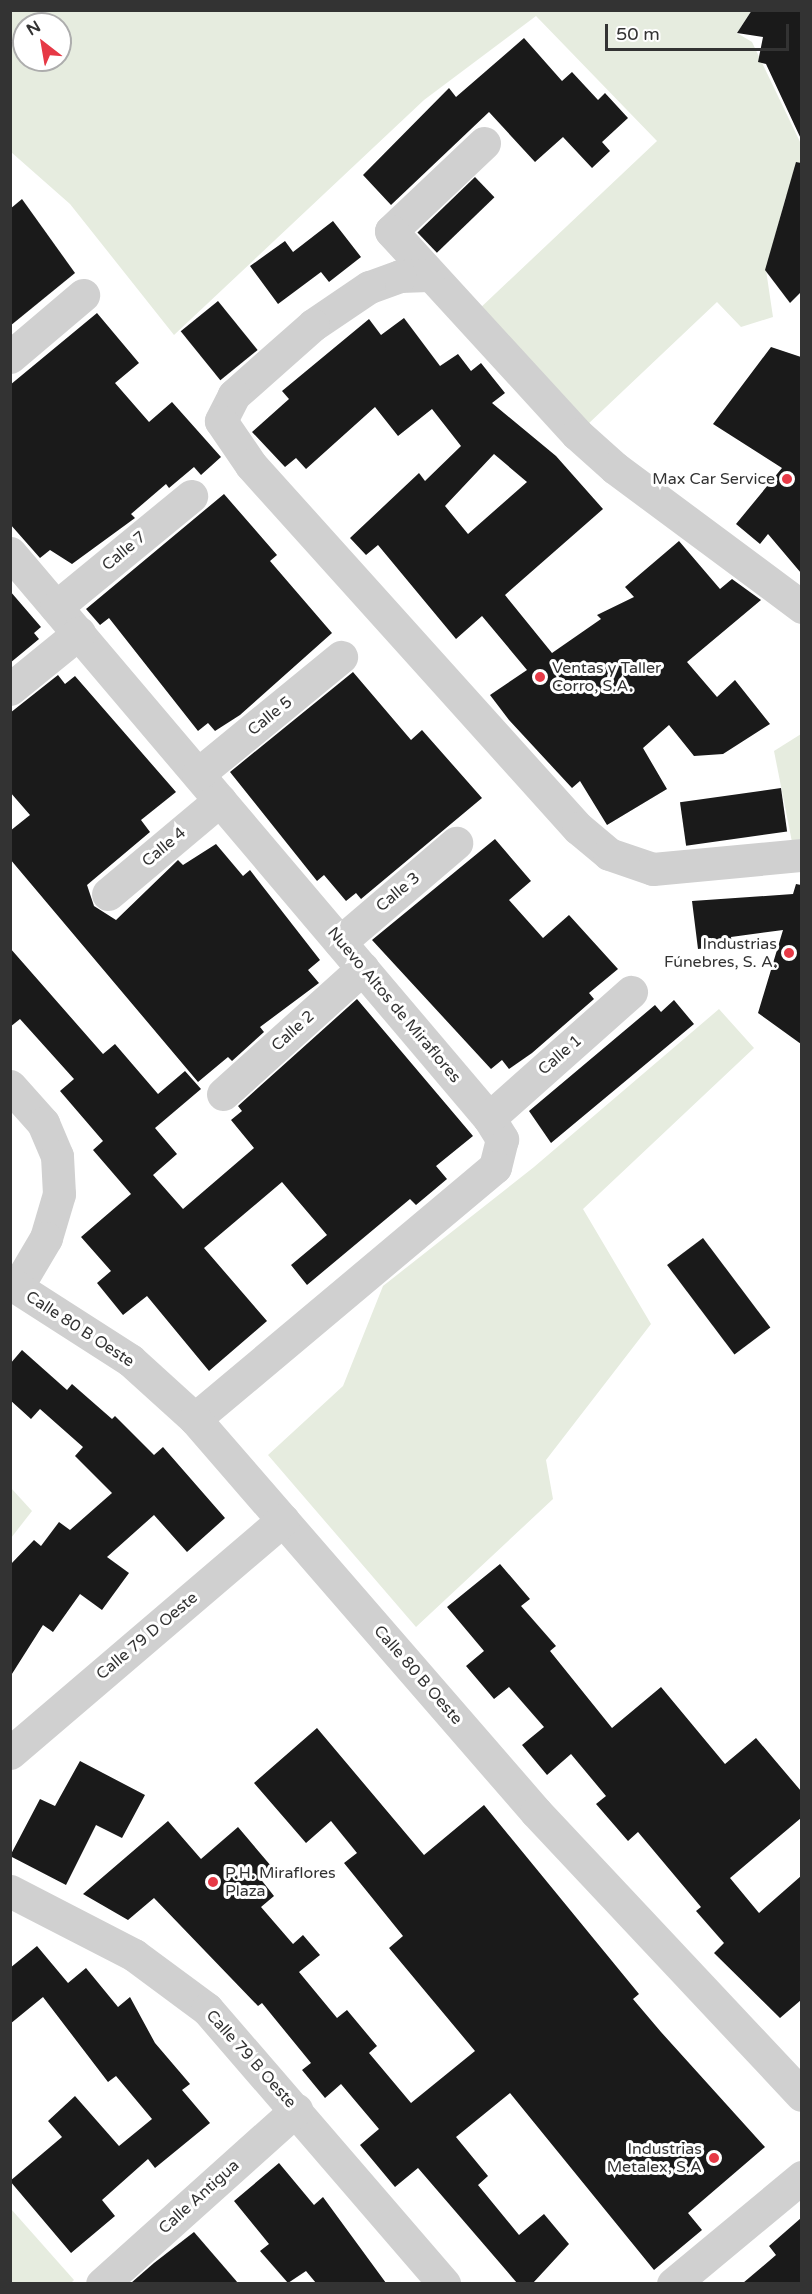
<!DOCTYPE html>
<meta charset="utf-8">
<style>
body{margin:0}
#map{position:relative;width:812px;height:2294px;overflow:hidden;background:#fff;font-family:"Varela Round",sans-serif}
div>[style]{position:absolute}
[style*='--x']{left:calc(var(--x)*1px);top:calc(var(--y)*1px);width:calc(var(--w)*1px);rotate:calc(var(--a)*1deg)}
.green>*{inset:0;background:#e6ecdf}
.building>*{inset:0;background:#1a1a1a;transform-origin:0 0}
.minor>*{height:33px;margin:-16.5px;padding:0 16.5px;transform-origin:16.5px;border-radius:16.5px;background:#d0d0d0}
.dots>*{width:16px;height:16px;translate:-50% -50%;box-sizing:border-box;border:3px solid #fff;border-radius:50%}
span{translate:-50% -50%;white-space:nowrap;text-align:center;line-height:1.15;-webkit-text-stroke:6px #fff;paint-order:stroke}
.poi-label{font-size:16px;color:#333}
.right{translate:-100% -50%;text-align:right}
.left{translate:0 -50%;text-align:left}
.street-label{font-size:16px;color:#333}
.frame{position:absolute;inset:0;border:12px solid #333;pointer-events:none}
.north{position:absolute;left:12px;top:12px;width:60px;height:60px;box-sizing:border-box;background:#fff;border:2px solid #adadad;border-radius:50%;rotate:329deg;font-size:16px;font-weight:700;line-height:24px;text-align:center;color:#333}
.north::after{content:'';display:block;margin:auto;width:21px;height:27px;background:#e63946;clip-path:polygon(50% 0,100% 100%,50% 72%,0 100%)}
.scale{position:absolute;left:605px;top:24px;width:184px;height:27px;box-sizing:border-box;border:3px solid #333;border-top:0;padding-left:8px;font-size:18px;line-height:21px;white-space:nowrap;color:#333;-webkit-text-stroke:4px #fff;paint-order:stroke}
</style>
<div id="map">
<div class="green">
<i style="clip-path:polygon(evenodd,752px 10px,737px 33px,752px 42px,801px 144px,802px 184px,786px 196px,766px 270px,773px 317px,741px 327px,717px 302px,587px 425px,477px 311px,657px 141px,536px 16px,424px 100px,174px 335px,70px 204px,11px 152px,11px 11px,752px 10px,24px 24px,60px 24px,60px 60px,24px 60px,24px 24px)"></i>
<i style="clip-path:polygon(801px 734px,801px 847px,793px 847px,774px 751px)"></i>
<i style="clip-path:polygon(719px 1009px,754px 1048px,583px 1209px,651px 1324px,546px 1460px,553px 1499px,416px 1627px,268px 1455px,343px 1386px,383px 1286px,534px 1167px)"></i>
<i style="clip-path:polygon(11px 1488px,32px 1511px,11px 1538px)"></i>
<i style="clip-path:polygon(11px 2209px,74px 2280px,71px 2283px,11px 2283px)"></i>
</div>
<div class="building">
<i style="clip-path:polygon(752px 10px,801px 10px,801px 139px,766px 64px,758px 62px,763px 37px,737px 33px)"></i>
<i style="clip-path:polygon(524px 38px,562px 81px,572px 72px,598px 100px,605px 93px,628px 118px,602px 142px,610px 151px,592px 168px,563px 137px,535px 162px,489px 112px,391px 205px,363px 175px,449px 88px,456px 97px)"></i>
<i style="clip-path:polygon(796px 162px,801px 163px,801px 292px,790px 303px,765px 270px)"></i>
<i style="left:475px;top:177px;width:28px;height:80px;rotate:46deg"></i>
<i style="clip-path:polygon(22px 199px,75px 273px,10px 326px,10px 209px)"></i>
<i style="clip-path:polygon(333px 221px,361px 257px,329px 282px,321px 272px,278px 304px,250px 266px,285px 241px,293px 252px)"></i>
<i style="left:218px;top:301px;width:63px;height:48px;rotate:51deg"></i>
<i style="clip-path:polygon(97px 313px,139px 363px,115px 383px,149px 422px,172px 402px,221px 457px,201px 475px,194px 467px,169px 488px,166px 484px,131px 514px,135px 518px,72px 564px,50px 550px,40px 558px,10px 524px,10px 385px)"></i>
<i style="clip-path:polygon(evenodd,404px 318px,440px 366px,458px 354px,471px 371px,481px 363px,505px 393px,492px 403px,556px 456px,603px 509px,505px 595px,552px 653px,601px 619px,597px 615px,634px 597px,625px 587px,679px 541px,720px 589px,732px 579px,761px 600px,687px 662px,717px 697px,735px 680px,770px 724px,723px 754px,694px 756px,669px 725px,643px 748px,667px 789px,607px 825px,580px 781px,572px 788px,509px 720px,490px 695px,527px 670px,482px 616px,456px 639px,378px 545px,366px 555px,350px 538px,419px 473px,425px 481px,461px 446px,432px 409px,398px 436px,375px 407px,306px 469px,296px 458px,285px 467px,252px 432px,289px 399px,282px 391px,369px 319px,381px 335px,404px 318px,494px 454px,527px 482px,468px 534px,445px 506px,494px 454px)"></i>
<i style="clip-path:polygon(771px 347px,801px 357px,801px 573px,768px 534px,760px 544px,736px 524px,782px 468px,713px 424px)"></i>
<i style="clip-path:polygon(224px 494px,277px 555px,270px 561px,332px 633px,240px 715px,215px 731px,208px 723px,198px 731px,109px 618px,100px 625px,86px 609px)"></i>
<i style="clip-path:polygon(10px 591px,41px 627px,34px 633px,39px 639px,10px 663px)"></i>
<i style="clip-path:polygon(353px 672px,411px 740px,422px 730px,482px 798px,361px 899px,356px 893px,346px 901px,324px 875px,317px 881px,230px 772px)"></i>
<i style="clip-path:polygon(58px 675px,65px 684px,75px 676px,176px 792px,141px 820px,150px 832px,87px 885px,94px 906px,116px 920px,178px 860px,183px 865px,216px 844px,243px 876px,250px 870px,320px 960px,308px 970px,319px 983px,260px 1027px,264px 1032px,232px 1061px,228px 1057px,198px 1082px,10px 859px,10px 831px,30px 815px,10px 792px,10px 713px)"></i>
<i style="left:781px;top:788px;width:44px;height:102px;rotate:82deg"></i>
<i style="clip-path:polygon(495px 839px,531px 881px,509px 900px,543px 938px,569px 915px,618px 969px,589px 993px,594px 999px,532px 1053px,509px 1069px,502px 1060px,491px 1069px,372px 940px)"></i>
<i style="clip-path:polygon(796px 884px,801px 885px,801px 1044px,758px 1013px,783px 930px,731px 937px,732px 945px,698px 949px,692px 901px,793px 894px)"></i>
<i style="clip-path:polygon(10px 948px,103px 1054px,115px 1044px,158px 1094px,185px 1071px,201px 1089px,155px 1128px,177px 1154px,153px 1175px,183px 1209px,254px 1148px,231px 1120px,242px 1111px,238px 1106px,357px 999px,473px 1136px,436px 1166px,447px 1179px,416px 1205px,410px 1199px,307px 1285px,291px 1265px,327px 1235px,282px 1182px,204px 1248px,267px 1321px,209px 1371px,147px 1296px,123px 1315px,97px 1283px,111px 1271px,81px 1237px,131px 1194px,93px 1150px,103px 1141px,60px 1091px,74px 1079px,20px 1019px,10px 1027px)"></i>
<i style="clip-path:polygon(674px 1000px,694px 1024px,551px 1143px,529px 1111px,655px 1005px,661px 1012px)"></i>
<i style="left:703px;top:1238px;width:112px;height:45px;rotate:53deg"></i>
<i style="clip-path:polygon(22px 1350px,67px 1390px,72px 1384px,112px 1419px,115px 1416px,154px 1455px,163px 1447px,225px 1518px,187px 1552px,154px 1515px,107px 1557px,129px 1573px,102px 1610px,80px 1594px,53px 1632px,43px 1625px,10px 1677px,10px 1565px,34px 1540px,41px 1546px,59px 1522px,70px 1530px,112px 1493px,75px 1456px,83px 1447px,40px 1409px,31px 1419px,10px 1400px,10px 1364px)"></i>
<i style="clip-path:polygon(500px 1564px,530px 1599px,521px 1606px,556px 1646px,550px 1651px,612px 1728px,661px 1687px,725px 1764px,756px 1738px,801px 1791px,801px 1818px,730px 1878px,759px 1913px,801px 1876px,801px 2000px,780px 2018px,714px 1953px,724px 1943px,696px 1911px,701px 1907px,638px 1832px,628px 1841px,596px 1804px,606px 1796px,571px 1754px,547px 1775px,522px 1745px,544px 1727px,509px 1687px,494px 1699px,466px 1666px,484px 1651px,447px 1607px)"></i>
<i style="clip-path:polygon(317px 1728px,424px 1855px,484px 1805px,639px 1994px,633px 1999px,661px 2032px,765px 2147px,688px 2213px,702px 2230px,654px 2270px,510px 2093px,456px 2137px,488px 2176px,478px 2185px,519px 2235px,544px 2214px,569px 2244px,533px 2283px,517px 2283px,418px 2168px,395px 2187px,360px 2145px,379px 2129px,341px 2084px,325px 2098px,302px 2070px,311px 2063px,262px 2003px,258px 2006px,154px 1898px,128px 1920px,83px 1894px,168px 1821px,201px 1859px,238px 1827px,271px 1866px,259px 1877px,274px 1896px,261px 1907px,293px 1944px,303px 1935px,320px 1955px,299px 1972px,337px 2018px,347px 2010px,377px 2046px,369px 2053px,411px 2103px,475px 2051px,389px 1948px,403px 1936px,344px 1863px,357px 1853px,331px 1821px,306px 1843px,254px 1783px)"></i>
<i style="clip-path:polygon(80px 1761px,145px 1795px,122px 1838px,96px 1825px,66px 1885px,10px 1856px,40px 1799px,55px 1806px)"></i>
<i style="clip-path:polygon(37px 1946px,68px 1983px,86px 1968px,118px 2007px,130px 1997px,155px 2043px,190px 2084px,182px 2090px,210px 2123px,155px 2168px,148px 2159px,102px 2200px,115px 2216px,71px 2253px,10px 2181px,62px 2137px,48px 2121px,75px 2096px,119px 2146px,152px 2119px,116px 2076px,108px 2082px,43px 1997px,10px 2024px,10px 1968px)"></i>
<i style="clip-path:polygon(279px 2163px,314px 2205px,323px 2197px,386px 2283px,316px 2283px,306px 2271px,288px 2283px,260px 2251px,269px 2244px,234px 2201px)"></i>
<i style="clip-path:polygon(801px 2218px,801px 2283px,743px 2283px,776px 2255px,769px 2246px)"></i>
<i style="clip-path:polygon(194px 2232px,238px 2283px,131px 2283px,154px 2263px)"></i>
</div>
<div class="minor">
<i style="--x:484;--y:143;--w:128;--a:136.6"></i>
<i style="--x:391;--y:231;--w:275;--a:47.5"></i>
<i style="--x:577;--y:434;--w:51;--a:41.8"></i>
<i style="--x:615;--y:468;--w:233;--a:36.6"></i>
<i style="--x:428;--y:275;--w:28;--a:178"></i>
<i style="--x:400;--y:276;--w:33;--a:160"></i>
<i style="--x:369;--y:287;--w:68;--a:145.8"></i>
<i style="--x:313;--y:325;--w:106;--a:138.5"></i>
<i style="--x:234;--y:395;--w:29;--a:117"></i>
<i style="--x:221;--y:421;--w:53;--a:55.7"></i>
<i style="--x:251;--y:465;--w:489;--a:48"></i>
<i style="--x:578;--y:828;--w:40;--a:40"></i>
<i style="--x:609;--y:854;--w:46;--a:18.8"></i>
<i style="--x:653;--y:869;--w:150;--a:-5.4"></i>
<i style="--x:10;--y:357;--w:96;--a:-40.3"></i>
<i style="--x:10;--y:553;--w:741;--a:49.71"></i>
<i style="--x:489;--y:1118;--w:25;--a:58"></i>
<i style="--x:502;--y:1139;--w:29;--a:104"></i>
<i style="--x:495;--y:1167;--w:392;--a:140"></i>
<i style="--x:56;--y:607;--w:175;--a:-39.4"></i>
<i style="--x:10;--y:689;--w:89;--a:-39.1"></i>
<i style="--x:198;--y:774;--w:185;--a:-39.3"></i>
<i style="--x:108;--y:894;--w:146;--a:-40"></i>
<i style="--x:340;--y:942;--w:153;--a:-40.5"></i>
<i style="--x:10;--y:1086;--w:50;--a:48.3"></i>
<i style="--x:43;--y:1123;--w:36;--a:67"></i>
<i style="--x:57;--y:1156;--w:38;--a:87"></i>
<i style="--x:59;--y:1194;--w:46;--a:106.5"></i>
<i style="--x:46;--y:1238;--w:57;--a:120.6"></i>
<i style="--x:223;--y:1094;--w:188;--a:-42"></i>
<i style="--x:489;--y:1118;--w:190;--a:-41.6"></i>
<i style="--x:10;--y:1283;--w:143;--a:32.7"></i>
<i style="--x:130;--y:1360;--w:88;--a:42.2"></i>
<i style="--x:195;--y:1419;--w:520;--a:49.05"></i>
<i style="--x:536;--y:1812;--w:388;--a:46.8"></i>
<i style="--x:10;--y:1753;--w:359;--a:-40.5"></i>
<i style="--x:10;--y:1891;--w:140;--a:27.3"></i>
<i style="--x:134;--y:1955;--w:91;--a:36.5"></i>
<i style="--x:207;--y:2009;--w:363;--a:49.2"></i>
<i style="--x:102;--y:2284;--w:261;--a:-41.9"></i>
<i style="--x:673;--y:2284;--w:168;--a:-39.7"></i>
</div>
<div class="dots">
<i style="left:787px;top:479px;background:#e63946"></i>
<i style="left:540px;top:677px;background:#e63946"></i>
<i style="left:789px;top:953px;background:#e63946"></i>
<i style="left:213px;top:1882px;background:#e63946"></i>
<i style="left:714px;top:2158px;background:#e63946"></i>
</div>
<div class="poi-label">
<span class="right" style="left:775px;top:479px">Max Car Service</span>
<span class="left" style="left:552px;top:677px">Ventas y Taller<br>Corro, S.A.</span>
<span class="right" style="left:777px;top:953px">Industrias<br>Fúnebres, S. A.</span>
<span class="left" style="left:225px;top:1882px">P.H. Miraflores<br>Plaza</span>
<span class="right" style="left:702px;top:2158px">Industrias<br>Metalex, S.A</span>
</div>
<div class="street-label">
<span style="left:124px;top:551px;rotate:-40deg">Calle 7</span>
<span style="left:270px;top:716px;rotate:-39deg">Calle 5</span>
<span style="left:164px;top:847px;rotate:-40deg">Calle 4</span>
<span style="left:398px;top:892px;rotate:-40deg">Calle 3</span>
<span style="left:394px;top:1005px;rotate:50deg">Nuevo Altos de Miraflores</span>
<span style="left:293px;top:1031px;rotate:-42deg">Calle 2</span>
<span style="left:560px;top:1055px;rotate:-41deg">Calle 1</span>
<span style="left:80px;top:1329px;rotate:33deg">Calle 80 B Oeste</span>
<span style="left:147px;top:1636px;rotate:-40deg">Calle 79 D Oeste</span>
<span style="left:418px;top:1675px;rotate:49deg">Calle 80 B Oeste</span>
<span style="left:251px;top:2059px;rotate:48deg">Calle 79 B Oeste</span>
<span style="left:199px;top:2197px;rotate:-42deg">Calle Antigua</span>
</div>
<div class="frame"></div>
<div class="north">N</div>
<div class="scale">50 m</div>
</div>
